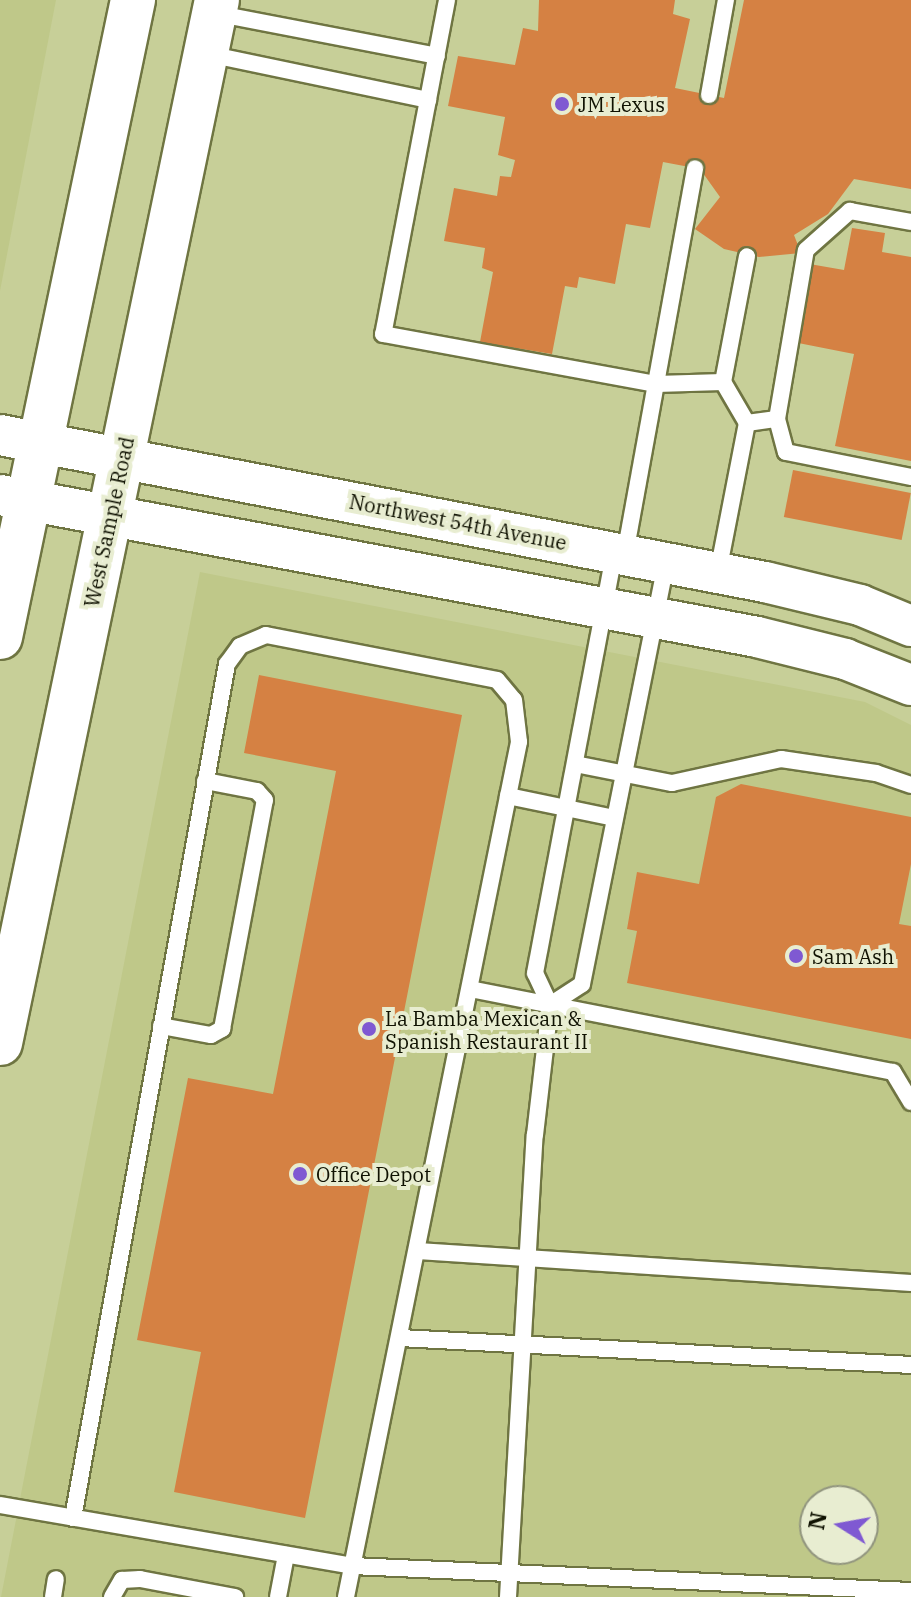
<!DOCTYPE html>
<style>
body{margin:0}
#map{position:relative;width:911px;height:1597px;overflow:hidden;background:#c7cf98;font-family:"IBM Plex Serif",serif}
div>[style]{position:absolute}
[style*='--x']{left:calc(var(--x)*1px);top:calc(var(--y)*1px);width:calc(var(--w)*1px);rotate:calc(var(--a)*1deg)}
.built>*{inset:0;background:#bfc889}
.building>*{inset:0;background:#d58143;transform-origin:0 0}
.roads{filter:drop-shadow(2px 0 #6f7542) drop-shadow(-2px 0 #6f7542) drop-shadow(0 2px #6f7542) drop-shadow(0 -2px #6f7542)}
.service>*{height:16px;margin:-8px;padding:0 8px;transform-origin:8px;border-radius:8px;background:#fff}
.tertiary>*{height:40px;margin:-20px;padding:0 20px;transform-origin:20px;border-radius:20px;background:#fff}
.primary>*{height:44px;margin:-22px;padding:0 22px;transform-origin:22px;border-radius:22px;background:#fff}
.dots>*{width:22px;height:22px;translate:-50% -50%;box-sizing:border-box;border:4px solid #e8edd1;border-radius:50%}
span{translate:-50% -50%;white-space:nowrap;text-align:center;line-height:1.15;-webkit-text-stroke:8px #e8edd1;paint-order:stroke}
.poi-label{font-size:20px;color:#0f1101}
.left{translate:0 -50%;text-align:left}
.street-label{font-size:20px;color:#0f1101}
.north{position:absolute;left:799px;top:1485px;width:80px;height:80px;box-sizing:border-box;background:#e8edd1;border:2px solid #91957e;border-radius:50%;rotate:281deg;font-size:22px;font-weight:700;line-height:32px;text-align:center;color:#0f1101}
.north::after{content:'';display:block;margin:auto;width:28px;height:36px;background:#7f59d2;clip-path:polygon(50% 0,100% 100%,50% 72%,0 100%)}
</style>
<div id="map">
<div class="built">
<i style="clip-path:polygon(0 0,56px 0,0 291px)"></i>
<i style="clip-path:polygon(evenodd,200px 572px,865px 702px,911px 725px,911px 1597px,1px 1597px,200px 572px,815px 1501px,863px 1501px,863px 1549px,815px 1549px,815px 1501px)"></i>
</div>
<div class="building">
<i style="clip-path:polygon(539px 0,675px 0,673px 14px,690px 19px,675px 88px,724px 98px,744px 0,911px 0,911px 189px,854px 179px,828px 214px,794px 235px,801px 253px,759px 257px,724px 249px,695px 229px,720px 197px,700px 169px,663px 162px,650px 228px,626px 224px,615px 284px,579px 277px,577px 288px,565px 286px,552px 354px,480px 342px,493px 272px,482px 268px,485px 248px,444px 241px,454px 188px,497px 196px,500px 176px,511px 177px,515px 160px,498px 155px,505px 117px,448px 106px,458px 56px,515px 65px,523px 28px,538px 31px)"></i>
<i style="clip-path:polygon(852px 228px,885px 233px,882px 252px,911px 257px,911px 461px,835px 446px,854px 354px,783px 340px,798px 262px,844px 270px)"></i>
<i style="left:793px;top:470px;width:120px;height:48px;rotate:11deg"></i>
<i style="clip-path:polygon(259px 675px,462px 715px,305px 1518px,174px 1492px,201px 1352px,137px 1340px,188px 1078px,273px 1094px,336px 771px,244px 753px)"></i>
<i style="clip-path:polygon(741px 784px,911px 817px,911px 864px,899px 924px,911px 926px,911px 1039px,627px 983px,637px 931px,627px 929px,637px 872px,699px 884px,716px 797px)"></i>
</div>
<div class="roads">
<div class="service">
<i style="--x:447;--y:0;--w:340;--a:100.8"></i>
<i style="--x:383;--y:334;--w:278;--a:10.4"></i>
<i style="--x:656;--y:384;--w:67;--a:-1.7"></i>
<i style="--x:214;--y:13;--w:227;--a:10.9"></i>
<i style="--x:208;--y:54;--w:225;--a:11.8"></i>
<i style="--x:709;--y:95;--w:97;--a:-79.9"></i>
<i style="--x:777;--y:419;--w:34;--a:75"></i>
<i style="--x:786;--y:452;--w:127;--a:11.3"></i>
<i style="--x:747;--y:423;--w:30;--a:-8"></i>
<i style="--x:777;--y:419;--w:171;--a:-80.3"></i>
<i style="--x:806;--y:250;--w:59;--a:-41.6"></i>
<i style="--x:850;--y:211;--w:62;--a:10.2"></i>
<i style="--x:625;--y:554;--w:392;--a:-79.7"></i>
<i style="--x:718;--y:572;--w:152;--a:-79"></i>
<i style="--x:747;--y:423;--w:48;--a:-120.3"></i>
<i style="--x:723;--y:382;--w:128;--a:-79.2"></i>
<i style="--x:575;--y:764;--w:99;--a:11.1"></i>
<i style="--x:672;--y:783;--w:112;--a:-12.4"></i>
<i style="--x:781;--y:759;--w:96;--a:8.4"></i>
<i style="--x:876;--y:773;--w:37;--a:19"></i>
<i style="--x:508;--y:796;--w:108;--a:11.7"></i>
<i style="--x:470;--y:989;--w:431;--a:11.1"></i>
<i style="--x:893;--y:1072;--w:35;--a:59"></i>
<i style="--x:550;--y:1005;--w:38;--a:-33"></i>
<i style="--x:582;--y:984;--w:428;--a:-78.7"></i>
<i style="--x:161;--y:1026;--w:51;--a:10.2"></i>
<i style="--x:211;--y:1035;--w:13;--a:-29"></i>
<i style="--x:222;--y:1029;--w:233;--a:-79.4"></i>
<i style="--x:265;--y:800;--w:12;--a:-132"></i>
<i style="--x:257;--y:791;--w:53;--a:-169.1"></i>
<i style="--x:418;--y:1251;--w:494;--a:3.7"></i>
<i style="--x:400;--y:1338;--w:512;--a:3.02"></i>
<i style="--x:0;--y:1505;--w:357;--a:9.8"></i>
<i style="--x:352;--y:1566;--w:560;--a:2.56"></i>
<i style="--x:73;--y:1518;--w:868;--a:-79.78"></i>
<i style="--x:227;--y:664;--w:22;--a:-54"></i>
<i style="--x:240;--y:646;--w:28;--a:-23"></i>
<i style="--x:266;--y:635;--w:235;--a:11"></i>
<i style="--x:497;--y:680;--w:26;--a:50"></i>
<i style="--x:514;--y:700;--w:42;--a:83.2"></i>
<i style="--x:519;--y:742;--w:872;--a:101.44"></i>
<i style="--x:53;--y:1597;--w:18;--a:-81"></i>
<i style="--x:112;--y:1597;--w:20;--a:-60"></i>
<i style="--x:122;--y:1580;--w:18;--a:-3"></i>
<i style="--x:140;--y:1579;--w:97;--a:10.7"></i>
<i style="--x:278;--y:1597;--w:43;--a:-79.2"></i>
<i style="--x:508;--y:1597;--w:463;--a:-86.7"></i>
<i style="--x:535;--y:1135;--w:131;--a:-83.4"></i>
<i style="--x:550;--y:1005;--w:35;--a:-115"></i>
<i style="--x:535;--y:973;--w:426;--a:-79.3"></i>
</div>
<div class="tertiary">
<i style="--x:0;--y:435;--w:779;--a:10.88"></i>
<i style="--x:765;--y:582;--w:98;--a:13.6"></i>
<i style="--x:860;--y:605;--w:55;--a:22.4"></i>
<i style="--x:0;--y:495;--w:770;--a:10.62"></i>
<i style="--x:757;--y:637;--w:91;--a:14"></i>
<i style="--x:845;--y:659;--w:71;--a:21.5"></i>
</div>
<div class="primary">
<i style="--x:0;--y:637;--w:651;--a:-78.21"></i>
<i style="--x:0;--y:1043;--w:1065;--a:-78.25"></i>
</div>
</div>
<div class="dots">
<i style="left:562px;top:104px;background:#7f59d2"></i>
<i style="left:796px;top:956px;background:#7f59d2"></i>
<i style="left:369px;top:1029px;background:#7f59d2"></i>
<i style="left:300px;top:1174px;background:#7f59d2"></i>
</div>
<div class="poi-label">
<span class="left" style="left:578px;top:104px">JM Lexus</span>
<span class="left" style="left:812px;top:956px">Sam Ash</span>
<span class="left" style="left:385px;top:1030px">La Bamba Mexican &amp;<br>Spanish Restaurant II</span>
<span class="left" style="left:316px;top:1174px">Office Depot</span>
</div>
<div class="street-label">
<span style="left:109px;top:522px;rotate:-78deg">West Sample Road</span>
<span style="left:458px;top:522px;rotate:11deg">Northwest 54th Avenue</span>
</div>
<div class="north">N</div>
</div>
